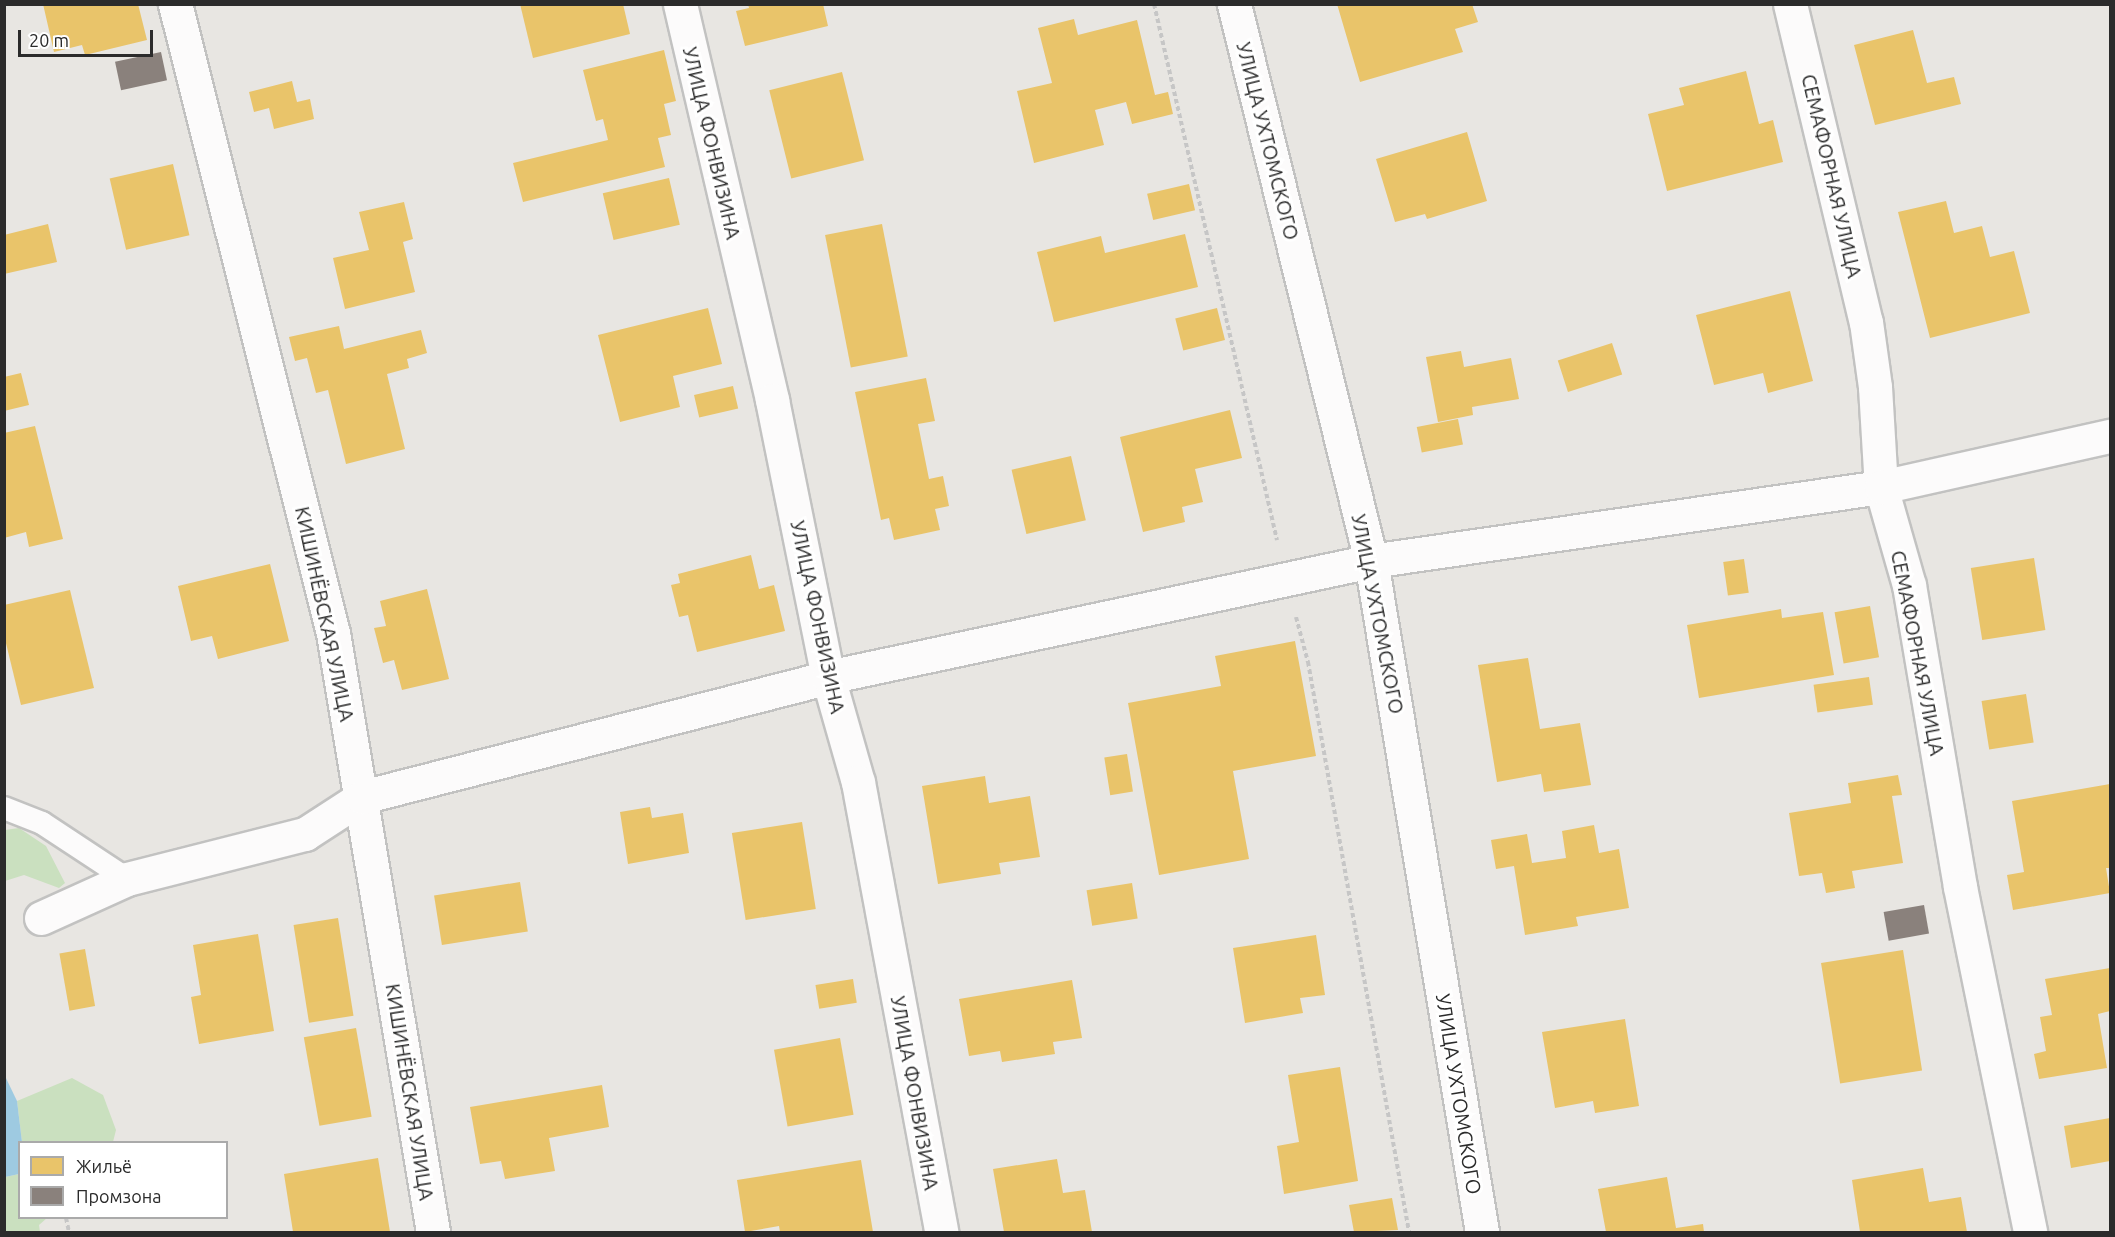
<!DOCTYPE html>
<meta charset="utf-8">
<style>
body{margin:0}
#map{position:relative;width:2115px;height:1237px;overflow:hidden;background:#e8e6e2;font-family:Ubuntu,sans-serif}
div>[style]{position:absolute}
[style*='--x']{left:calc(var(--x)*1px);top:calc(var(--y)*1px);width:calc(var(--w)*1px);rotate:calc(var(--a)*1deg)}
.green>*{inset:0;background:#cae0bf}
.water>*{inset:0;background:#9ecae1}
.homes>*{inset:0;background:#e9c46a;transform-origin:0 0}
.industry>*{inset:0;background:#8a817c;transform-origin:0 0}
.path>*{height:4px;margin-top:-2px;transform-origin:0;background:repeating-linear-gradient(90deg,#c6c6c6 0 4.5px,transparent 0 7.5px)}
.roads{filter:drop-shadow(2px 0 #c2c2c1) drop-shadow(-2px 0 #c2c2c1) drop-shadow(0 2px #c2c2c1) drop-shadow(0 -2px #c2c2c1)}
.lane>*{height:22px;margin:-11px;padding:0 11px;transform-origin:11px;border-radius:11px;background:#fcfbfb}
.street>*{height:33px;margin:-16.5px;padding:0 16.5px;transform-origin:16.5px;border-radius:16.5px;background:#fcfbfb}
.secondary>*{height:33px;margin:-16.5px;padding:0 16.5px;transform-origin:16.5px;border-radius:16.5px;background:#fcfbfb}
span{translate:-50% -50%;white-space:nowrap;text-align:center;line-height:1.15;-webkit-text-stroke:6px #fff;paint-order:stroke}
.street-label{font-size:20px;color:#2b2b2b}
.frame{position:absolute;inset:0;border:6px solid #2b2b2b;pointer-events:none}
.legend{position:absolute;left:18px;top:1141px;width:210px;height:78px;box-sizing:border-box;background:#fff;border:2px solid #aaa;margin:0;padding:8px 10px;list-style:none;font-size:18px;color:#2b2b2b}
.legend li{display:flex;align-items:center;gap:12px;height:30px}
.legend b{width:30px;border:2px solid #aaa}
.scale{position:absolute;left:18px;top:30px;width:135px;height:27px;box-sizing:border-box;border:3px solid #2b2b2b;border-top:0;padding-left:8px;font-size:18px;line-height:21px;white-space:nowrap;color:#2b2b2b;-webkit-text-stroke:4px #fff;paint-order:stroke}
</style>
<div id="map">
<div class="green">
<i style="clip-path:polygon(19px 828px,46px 846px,65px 883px,59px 888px,24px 875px,5px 881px,5px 830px)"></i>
<i style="clip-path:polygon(72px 1078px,103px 1095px,116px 1130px,113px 1142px,22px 1142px,17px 1101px)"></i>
<i style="clip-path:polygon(19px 1174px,20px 1218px,47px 1218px,39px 1225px,40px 1232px,5px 1232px,5px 1177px)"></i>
</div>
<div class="water">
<i style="clip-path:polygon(4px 1074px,17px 1101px,22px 1142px,19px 1174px,5px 1177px)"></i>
</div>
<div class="homes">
<i style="clip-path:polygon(43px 4px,138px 4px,147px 40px,85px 55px,82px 45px,54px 52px)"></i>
<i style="clip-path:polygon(520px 4px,623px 4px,630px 34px,533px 58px)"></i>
<i style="clip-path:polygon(748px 4px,823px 4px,828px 26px,745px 46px,736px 11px,749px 8px)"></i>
<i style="clip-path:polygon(1337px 4px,1472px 4px,1478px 22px,1455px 29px,1463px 52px,1360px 82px)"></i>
<i style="clip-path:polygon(1074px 19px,1078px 35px,1137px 20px,1155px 95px,1168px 92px,1173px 114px,1132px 124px,1126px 102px,1095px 110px,1104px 145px,1034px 163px,1017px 91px,1052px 83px,1038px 28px)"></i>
<i style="clip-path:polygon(1913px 30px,1927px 83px,1954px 77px,1961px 104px,1875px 125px,1854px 45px)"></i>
<i style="clip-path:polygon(664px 50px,676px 101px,664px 104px,671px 135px,658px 138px,665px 167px,523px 202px,513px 163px,608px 140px,603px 119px,596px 121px,583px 70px)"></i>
<i style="clip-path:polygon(1746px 71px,1759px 124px,1773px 120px,1783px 162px,1667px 191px,1648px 114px,1684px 105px,1679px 88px)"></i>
<i style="left:842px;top:72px;width:91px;height:75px;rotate:76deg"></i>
<i style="clip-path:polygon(292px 81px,297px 102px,310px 99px,314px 119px,274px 129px,269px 108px,254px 112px,249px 92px)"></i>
<i style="clip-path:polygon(1467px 132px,1487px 201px,1427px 219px,1425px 214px,1395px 222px,1376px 159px)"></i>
<i style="left:173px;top:164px;width:73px;height:65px;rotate:77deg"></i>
<i style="left:669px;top:178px;width:48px;height:68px;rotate:77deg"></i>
<i style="left:1189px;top:184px;width:27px;height:43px;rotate:77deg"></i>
<i style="clip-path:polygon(1946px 201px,1954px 233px,1982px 226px,1990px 257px,2014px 251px,2030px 313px,1930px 338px,1898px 212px)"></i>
<i style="clip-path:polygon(404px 202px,413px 239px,403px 242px,415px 292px,345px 309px,333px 258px,369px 250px,359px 212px)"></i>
<i style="clip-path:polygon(48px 224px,57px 262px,4px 274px,4px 235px)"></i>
<i style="left:882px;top:224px;width:135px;height:58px;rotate:79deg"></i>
<i style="clip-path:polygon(1185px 234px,1198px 287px,1054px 322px,1037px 252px,1101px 236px,1105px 253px)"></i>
<i style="clip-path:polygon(1790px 291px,1813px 381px,1768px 393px,1763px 373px,1714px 385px,1696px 315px)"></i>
<i style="clip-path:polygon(708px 308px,722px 364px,673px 376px,680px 407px,620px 422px,598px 335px)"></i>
<i style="left:1217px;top:308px;width:33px;height:43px;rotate:76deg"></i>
<i style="clip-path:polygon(339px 326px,344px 349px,421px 330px,427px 353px,407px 359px,409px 368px,387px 374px,405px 449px,346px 464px,328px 390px,316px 393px,307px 358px,295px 361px,289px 337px)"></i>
<i style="left:1612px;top:343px;width:33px;height:57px;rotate:72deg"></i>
<i style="clip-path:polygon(1461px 351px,1464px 367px,1511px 358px,1519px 399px,1472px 407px,1473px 415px,1438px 422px,1426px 357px)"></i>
<i style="clip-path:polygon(21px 373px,29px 405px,4px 411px,4px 377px)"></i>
<i style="clip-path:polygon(926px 378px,935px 421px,918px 424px,929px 479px,943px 476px,949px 506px,935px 509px,940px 530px,894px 540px,889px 518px,881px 520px,855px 392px)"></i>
<i style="left:733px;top:386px;width:23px;height:40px;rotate:77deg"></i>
<i style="clip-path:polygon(1230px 410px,1242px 458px,1195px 469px,1203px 502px,1182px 507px,1185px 522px,1143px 532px,1120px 437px)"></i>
<i style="left:1458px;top:419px;width:26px;height:42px;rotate:79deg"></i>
<i style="clip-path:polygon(35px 426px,63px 539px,29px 547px,26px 532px,4px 538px,4px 433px)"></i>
<i style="left:1071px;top:456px;width:66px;height:61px;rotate:77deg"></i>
<i style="clip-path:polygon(751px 555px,759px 589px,774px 585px,785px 631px,697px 652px,688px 615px,679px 617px,671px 585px,680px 583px,678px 574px)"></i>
<i style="left:2034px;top:558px;width:73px;height:64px;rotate:81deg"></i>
<i style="left:1744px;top:559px;width:34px;height:21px;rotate:82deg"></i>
<i style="clip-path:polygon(270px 564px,289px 641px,218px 659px,212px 636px,191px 641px,178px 586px)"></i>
<i style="clip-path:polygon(427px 589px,449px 679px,402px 690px,394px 660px,383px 663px,374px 628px,386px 626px,380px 601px)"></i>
<i style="clip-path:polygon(70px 590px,94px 688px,21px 705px,4px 635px,4px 605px)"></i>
<i style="left:1870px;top:606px;width:52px;height:36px;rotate:80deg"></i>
<i style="clip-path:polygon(1781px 609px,1782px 618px,1823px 612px,1834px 675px,1699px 698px,1687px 625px)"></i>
<i style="clip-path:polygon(1295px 641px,1316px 756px,1233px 771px,1249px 859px,1159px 875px,1128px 703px,1221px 686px,1215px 656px)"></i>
<i style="clip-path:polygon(1528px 658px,1540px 729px,1580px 723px,1591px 785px,1544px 792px,1541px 774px,1497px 782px,1478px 665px)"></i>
<i style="left:1869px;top:677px;width:28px;height:56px;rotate:82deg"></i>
<i style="left:2026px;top:694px;width:49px;height:45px;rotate:81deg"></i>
<i style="left:1127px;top:754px;width:38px;height:23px;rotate:81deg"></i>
<i style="clip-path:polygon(1898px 775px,1902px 795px,1892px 796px,1903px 863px,1852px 871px,1855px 888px,1826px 893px,1822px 873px,1799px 876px,1789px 813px,1851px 803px,1848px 783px)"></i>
<i style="clip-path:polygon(985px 776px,989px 803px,1030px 796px,1040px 857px,999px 863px,1001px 874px,938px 884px,922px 786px)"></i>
<i style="clip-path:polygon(2110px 784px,2110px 868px,2106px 868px,2110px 893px,2013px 910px,2007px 875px,2024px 872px,2012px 801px)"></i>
<i style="clip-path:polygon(650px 807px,652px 818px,683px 813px,689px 853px,628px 864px,620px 812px)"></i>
<i style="left:802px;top:822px;width:88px;height:71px;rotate:81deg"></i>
<i style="clip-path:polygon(1594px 825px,1599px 853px,1619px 849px,1629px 908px,1576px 917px,1578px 926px,1525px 935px,1514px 866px,1496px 869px,1491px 840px,1527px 834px,1532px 863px,1566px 858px,1562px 831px)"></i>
<i style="left:520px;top:882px;width:50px;height:87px;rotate:81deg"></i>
<i style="left:1132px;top:883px;width:36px;height:46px;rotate:81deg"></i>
<i style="left:338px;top:918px;width:99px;height:45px;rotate:81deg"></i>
<i style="clip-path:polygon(258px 934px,274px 1031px,199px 1044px,191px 997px,201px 995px,193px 945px)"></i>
<i style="clip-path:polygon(1316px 935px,1325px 995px,1300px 998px,1303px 1013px,1245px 1023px,1233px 948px)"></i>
<i style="left:85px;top:949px;width:58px;height:26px;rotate:80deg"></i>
<i style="left:1903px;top:950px;width:122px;height:83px;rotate:81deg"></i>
<i style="clip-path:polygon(2110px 968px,2110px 1011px,2098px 1014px,2107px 1068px,2039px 1079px,2034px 1054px,2046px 1051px,2040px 1017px,2052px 1015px,2045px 979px)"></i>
<i style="left:853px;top:979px;width:24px;height:38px;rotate:81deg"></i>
<i style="clip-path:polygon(1072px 980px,1082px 1038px,1053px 1042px,1055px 1054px,1002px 1062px,1000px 1051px,969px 1056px,959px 999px)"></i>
<i style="clip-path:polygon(1625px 1019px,1639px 1106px,1595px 1113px,1593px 1101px,1555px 1108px,1542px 1032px)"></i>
<i style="left:356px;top:1028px;width:90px;height:53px;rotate:80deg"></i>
<i style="left:840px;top:1038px;width:78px;height:67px;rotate:80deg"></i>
<i style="clip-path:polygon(1340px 1067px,1358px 1181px,1284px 1194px,1277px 1146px,1299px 1142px,1288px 1075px)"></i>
<i style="clip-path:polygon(602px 1085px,609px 1127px,549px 1138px,555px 1171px,505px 1179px,501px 1161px,480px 1164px,470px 1107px)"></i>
<i style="clip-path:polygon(2110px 1118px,2110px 1161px,2071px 1168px,2064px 1126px)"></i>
<i style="clip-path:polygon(378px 1158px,390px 1232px,293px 1232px,284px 1174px)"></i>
<i style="clip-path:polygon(1057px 1159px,1063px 1193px,1085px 1190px,1092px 1232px,1004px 1232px,993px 1169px)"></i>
<i style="clip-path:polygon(861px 1160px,873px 1232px,780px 1232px,779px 1226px,745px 1232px,737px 1180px)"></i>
<i style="clip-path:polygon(1923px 1168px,1929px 1202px,1961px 1197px,1967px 1232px,1860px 1232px,1852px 1180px)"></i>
<i style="clip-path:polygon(1667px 1177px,1676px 1228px,1703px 1224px,1704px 1232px,1606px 1232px,1598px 1189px)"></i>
<i style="clip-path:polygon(1392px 1198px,1398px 1230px,1354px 1232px,1349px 1205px)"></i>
</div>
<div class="industry">
<i style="left:161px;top:52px;width:29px;height:47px;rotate:78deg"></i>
<i style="left:1924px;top:905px;width:29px;height:41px;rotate:80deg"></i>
</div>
<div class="path">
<i style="--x:1154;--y:4;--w:550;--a:77.08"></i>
<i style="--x:1296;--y:617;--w:47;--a:75.1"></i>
<i style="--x:1308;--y:662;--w:579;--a:79.95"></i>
<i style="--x:66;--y:1218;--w:14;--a:78"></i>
</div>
<div class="roads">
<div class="lane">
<i style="--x:4;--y:808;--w:41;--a:21.5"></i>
<i style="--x:42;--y:823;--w:102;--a:33.4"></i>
</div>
<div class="street">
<i style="--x:175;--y:4;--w:649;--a:75.9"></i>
<i style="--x:333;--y:633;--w:607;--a:80.52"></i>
<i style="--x:680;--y:4;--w:407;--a:76.9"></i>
<i style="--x:772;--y:400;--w:283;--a:78.6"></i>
<i style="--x:828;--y:677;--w:109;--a:74.1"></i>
<i style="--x:858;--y:782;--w:458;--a:79.5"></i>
<i style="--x:1790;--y:4;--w:327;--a:76.6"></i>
<i style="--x:1866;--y:322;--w:66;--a:82.1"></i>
<i style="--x:1875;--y:387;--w:100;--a:86.6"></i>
<i style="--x:1881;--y:487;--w:102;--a:74.1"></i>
<i style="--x:1909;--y:585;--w:306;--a:80.4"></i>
<i style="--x:1960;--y:887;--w:352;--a:78.5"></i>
<i style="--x:41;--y:918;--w:94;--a:-24.4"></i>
<i style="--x:127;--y:879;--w:184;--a:-14.2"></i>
<i style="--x:305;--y:834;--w:68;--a:-33"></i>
<i style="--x:362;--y:797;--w:481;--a:-14.4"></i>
<i style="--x:828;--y:677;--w:555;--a:-12.06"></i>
<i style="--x:1371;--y:561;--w:515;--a:-8.26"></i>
<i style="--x:1881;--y:487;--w:235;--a:-12.6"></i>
</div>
<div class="secondary">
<i style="--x:1234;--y:4;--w:574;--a:76.18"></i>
<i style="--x:1371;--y:561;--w:680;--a:80.61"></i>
</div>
</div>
<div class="street-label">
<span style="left:1268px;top:141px;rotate:76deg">УЛИЦА УХТОМСКОГО</span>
<span style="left:712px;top:143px;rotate:77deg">УЛИЦА ФОНВИЗИНА</span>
<span style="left:1832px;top:176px;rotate:77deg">СЕМАФОРНАЯ УЛИЦА</span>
<span style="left:325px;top:614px;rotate:78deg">КИШИНЁВСКАЯ УЛИЦА</span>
<span style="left:1378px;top:614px;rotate:79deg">УЛИЦА УХТОМСКОГО</span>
<span style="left:818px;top:617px;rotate:78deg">УЛИЦА ФОНВИЗИНА</span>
<span style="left:1918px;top:653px;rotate:79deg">СЕМАФОРНАЯ УЛИЦА</span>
<span style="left:410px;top:1092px;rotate:81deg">КИШИНЁВСКАЯ УЛИЦА</span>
<span style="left:915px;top:1093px;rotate:80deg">УЛИЦА ФОНВИЗИНА</span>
<span style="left:1459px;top:1094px;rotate:81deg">УЛИЦА УХТОМСКОГО</span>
</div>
<div class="frame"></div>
<ul class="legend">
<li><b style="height:16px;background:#e9c46a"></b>Жильё</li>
<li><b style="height:16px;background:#8a817c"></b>Промзона</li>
</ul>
<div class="scale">20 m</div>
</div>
